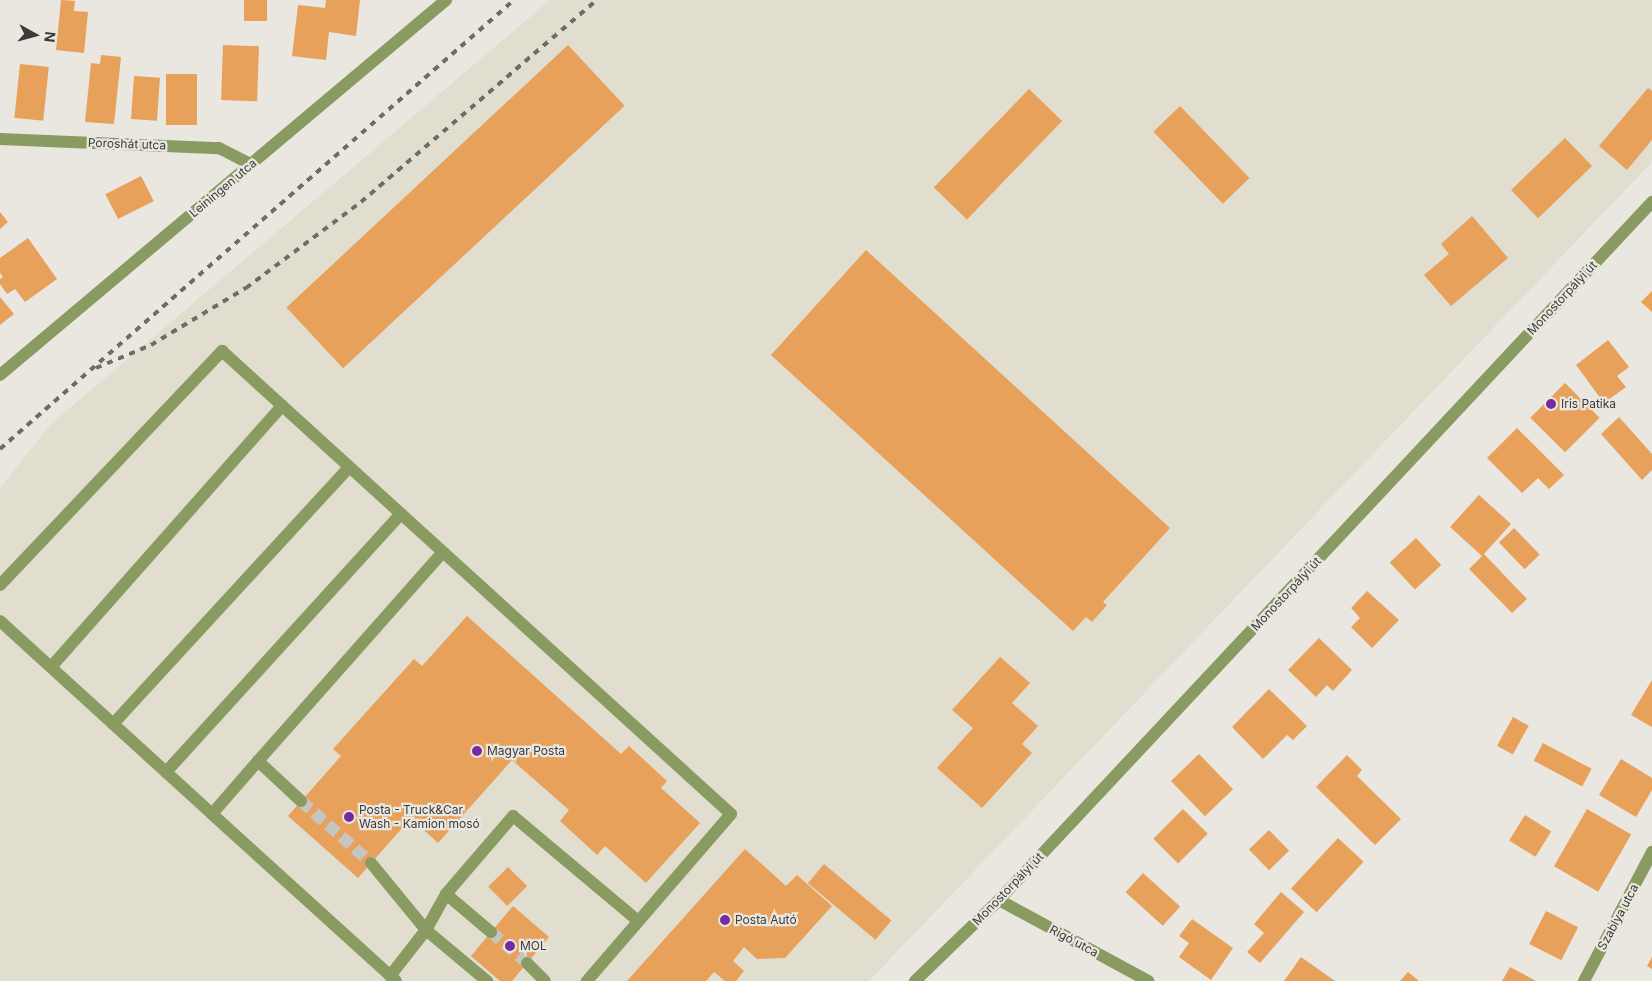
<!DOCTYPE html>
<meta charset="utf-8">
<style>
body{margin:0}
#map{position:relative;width:1652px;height:981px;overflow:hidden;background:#e9e7e0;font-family:Inter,sans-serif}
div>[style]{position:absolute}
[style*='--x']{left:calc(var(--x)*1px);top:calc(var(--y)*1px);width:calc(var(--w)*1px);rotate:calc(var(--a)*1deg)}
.built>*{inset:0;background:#e1ddcf}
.building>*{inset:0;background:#e7a15a;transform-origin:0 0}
.minor-tunnel>*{height:12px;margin-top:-6px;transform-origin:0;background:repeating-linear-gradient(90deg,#c6c5bf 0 12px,transparent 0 18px)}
.minor>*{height:12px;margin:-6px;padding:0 6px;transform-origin:6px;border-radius:6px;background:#8a9b62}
.rail>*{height:4px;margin-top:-2px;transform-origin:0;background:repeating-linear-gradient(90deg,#6d6c69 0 6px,transparent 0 12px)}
.dots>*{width:14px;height:14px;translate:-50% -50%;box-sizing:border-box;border:2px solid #e9e7e0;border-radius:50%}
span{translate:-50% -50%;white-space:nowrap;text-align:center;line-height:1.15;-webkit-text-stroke:4.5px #e9e7e0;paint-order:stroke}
.street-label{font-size:12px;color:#3c3b39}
.poi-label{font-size:12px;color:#3c3b39}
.left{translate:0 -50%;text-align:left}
.north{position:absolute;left:10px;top:10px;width:50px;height:50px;-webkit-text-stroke:4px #e9e7e0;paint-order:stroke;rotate:97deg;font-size:14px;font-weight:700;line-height:20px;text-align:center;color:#3c3b39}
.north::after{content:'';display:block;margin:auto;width:18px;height:22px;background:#3c3b39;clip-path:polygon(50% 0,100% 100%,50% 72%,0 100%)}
</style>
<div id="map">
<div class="built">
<i style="clip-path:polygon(550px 0,1652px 0,1652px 162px,869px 981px,0 981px,0 488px,51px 424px)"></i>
</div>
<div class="building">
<i style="clip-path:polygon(61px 0,75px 1px,74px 11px,88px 12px,84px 53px,56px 50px)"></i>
<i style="left:244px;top:0;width:23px;height:21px"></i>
<i style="clip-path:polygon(326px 0,360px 0,356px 36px,329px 32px,326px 60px,292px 56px,298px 5px,325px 8px)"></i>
<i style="left:223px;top:45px;width:36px;height:55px;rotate:2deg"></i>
<i style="left:568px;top:45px;width:83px;height:385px;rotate:47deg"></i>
<i style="clip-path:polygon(101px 55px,121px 57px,114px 124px,85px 122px,91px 63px,100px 64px)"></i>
<i style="left:20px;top:64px;width:29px;height:54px;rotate:6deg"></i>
<i style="left:166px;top:74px;width:31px;height:51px"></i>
<i style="left:134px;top:76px;width:26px;height:43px;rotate:4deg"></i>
<i style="clip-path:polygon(1648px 88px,1652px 91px,1652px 140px,1627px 170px,1599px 146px)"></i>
<i style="left:1029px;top:89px;width:46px;height:137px;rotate:44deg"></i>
<i style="left:1180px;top:106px;width:100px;height:37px;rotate:46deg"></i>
<i style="left:1565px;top:138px;width:39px;height:75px;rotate:46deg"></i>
<i style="left:141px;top:176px;width:28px;height:40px;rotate:63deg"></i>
<i style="clip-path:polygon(0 212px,8px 222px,0 229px)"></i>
<i style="clip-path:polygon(1472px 216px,1508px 258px,1451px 306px,1424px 275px,1449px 254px,1441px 244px)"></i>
<i style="clip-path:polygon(28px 238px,57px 279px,25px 302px,15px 289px,7px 294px,0 284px,0 279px,3px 277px,0 273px,0 258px)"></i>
<i style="clip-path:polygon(866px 250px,1170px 528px,1103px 602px,1107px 605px,1092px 622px,1086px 617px,1073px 631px,771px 355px)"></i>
<i style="clip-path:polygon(1652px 291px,1652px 312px,1641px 302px)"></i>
<i style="clip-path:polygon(0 297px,14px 314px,0 325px)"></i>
<i style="clip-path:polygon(1608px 340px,1629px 367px,1617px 376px,1626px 387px,1604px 403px,1576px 365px)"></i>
<i style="left:1565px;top:383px;width:49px;height:49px;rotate:45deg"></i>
<i style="clip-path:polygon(1619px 417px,1652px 454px,1652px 470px,1642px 480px,1601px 434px)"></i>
<i style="clip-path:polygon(1517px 428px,1564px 475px,1549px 489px,1538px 478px,1522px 493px,1487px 458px)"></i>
<i style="clip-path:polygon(1479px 495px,1511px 524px,1484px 554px,1527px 599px,1512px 613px,1469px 569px,1482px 556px,1450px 527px)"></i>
<i style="left:1514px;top:528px;width:37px;height:21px;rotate:46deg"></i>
<i style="left:1416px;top:538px;width:37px;height:36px;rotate:47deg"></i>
<i style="clip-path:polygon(1367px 591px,1399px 620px,1372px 648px,1351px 627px,1360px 618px,1351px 608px)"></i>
<i style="clip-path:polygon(467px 616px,621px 754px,629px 746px,667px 781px,661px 788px,700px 823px,646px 883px,605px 846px,597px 855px,560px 821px,569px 810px,512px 760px,438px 843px,411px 818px,358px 878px,288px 816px,341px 756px,333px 749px,414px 659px,422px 666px)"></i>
<i style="clip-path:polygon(1319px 638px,1352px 670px,1333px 691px,1327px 685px,1316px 697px,1288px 670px)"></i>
<i style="clip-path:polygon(1000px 657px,1030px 683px,1012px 703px,1038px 726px,1022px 744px,1032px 753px,982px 808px,937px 768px,973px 728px,952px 710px)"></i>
<i style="clip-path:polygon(1652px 680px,1652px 727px,1631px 715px)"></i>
<i style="clip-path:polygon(1269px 689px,1307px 726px,1293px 740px,1287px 735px,1263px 759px,1232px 727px)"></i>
<i style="left:1513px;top:717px;width:18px;height:33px;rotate:29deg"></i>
<i style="left:1543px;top:743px;width:55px;height:20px;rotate:28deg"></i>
<i style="left:1199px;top:754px;width:49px;height:39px;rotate:46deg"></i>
<i style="clip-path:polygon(1347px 755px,1362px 770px,1357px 776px,1401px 819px,1375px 845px,1316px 787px)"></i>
<i style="clip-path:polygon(1621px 759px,1652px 778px,1652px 790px,1636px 817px,1599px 795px)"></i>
<i style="left:1183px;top:809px;width:35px;height:42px;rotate:45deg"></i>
<i style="left:1587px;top:809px;width:51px;height:66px;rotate:30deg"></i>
<i style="left:1525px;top:815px;width:31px;height:30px;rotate:32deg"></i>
<i style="left:1269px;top:830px;width:29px;height:28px;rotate:46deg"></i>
<i style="left:1338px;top:838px;width:35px;height:69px;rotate:43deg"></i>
<i style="clip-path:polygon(745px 849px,786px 886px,797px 875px,832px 906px,785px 958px,757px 959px,744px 947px,733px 961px,744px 971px,736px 981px,725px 981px,714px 972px,706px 981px,627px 981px)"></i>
<i style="left:824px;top:864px;width:88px;height:25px;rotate:40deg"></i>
<i style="left:508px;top:867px;width:27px;height:28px;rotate:45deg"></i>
<i style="left:1143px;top:873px;width:50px;height:26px;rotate:42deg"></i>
<i style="clip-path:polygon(1281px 892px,1304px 912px,1260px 963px,1247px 952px,1264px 933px,1254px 924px)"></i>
<i style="clip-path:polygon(513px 906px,549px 937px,512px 981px,500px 981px,471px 956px)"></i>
<i style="left:1546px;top:911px;width:36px;height:37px;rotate:27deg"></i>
<i style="clip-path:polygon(1192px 919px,1233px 948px,1211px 980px,1179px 957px,1189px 943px,1179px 936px)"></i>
<i style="clip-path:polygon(1301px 957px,1335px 981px,1284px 981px)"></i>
<i style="clip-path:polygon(1652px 957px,1652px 969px,1647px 966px)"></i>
<i style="clip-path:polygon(1510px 967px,1536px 981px,1502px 981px)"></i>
<i style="clip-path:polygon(1408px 972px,1419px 981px,1400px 981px)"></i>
</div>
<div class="minor-tunnel">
<i style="--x:301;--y:801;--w:94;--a:41.5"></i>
<i style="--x:491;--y:932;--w:48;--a:40.7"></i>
</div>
<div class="minor">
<i style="--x:0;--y:139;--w:219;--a:2.4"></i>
<i style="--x:219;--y:148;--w:36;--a:27"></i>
<i style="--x:0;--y:375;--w:583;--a:-40.06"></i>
<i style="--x:0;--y:585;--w:323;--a:-46.5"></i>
<i style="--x:222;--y:351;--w:688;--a:42.29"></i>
<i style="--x:731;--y:814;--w:221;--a:130.8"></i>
<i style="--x:0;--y:621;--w:287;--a:42.3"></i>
<i style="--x:51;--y:667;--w:349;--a:-48.5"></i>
<i style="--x:113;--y:724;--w:349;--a:-47.4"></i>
<i style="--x:258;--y:761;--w:279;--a:-48.5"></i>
<i style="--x:166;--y:772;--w:349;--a:-47.7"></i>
<i style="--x:301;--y:801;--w:59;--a:-137.1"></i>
<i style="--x:258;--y:761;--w:70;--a:131"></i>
<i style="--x:212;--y:814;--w:248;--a:42.2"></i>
<i style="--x:371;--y:863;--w:87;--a:50.6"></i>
<i style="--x:426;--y:930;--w:80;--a:39.9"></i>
<i style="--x:446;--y:894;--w:59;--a:40.2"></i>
<i style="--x:999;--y:900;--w:170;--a:28.5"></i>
<i style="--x:527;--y:963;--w:25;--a:45"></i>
<i style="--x:390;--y:976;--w:58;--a:-52"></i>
<i style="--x:426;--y:930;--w:41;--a:-60.9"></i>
<i style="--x:446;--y:894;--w:103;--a:-49.3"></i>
<i style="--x:513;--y:816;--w:163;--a:40"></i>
<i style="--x:915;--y:981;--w:117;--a:-44"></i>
<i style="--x:999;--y:900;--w:956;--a:-46.91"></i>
<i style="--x:1584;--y:981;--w:146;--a:-62.2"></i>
</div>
<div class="rail">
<i style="--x:96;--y:368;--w:60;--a:-22.7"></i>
<i style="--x:151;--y:345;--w:111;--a:-31"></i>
<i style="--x:246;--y:288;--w:144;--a:-36.8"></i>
<i style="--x:361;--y:202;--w:311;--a:-40.6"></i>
<i style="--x:0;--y:449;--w:682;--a:-41.14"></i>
</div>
<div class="dots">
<i style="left:1551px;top:404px;background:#752b9e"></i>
<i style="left:477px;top:751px;background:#752b9e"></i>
<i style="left:349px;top:817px;background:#752b9e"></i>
<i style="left:725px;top:920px;background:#752b9e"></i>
<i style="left:510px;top:946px;background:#752b9e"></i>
</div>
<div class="street-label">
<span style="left:127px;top:144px;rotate:2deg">Poroshát utca</span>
<span style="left:223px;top:188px;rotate:-40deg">Leiningen utca</span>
<span style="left:1562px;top:298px;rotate:-47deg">Monostorpályi út</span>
<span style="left:1286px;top:594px;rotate:-47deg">Monostorpályi út</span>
<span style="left:1008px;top:889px;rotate:-46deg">Monostorpályi út</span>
<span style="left:1618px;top:917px;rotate:-62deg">Szablya utca</span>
<span style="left:1074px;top:941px;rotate:28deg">Rigó utca</span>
</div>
<div class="poi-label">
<span class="left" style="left:1561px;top:404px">Iris Patika</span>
<span class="left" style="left:487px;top:751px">Magyar Posta</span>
<span class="left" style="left:359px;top:817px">Posta - Truck&amp;Car<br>Wash - Kamion mosó</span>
<span class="left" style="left:735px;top:920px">Posta Autó</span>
<span class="left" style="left:520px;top:946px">MOL</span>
</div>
<div class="north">N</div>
</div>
